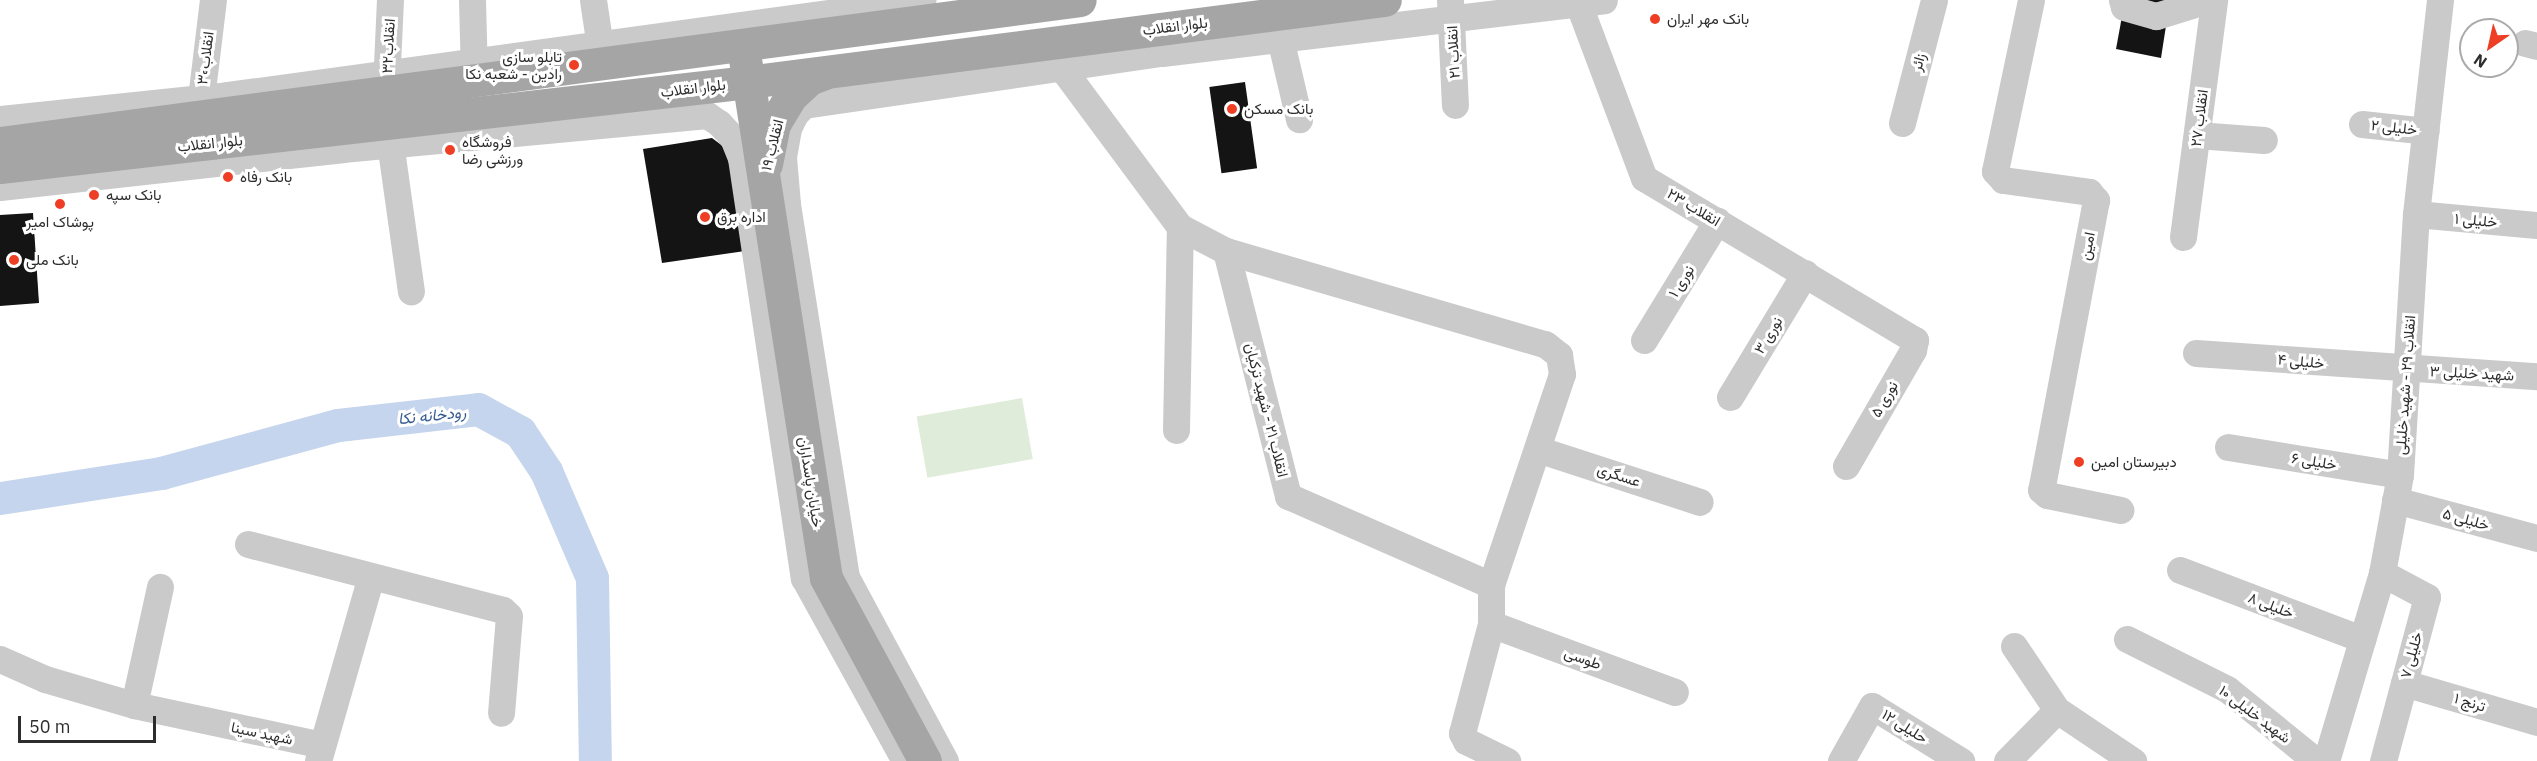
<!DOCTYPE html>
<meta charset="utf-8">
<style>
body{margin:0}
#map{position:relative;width:2537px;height:761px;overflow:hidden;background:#fff;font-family:"IBM Plex Sans",Vazirmatn,sans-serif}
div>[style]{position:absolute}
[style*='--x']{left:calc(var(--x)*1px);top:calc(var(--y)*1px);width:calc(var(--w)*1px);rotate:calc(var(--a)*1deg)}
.green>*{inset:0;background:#e0ecda;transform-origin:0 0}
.river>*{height:33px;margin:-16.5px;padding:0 16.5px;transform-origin:16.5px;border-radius:16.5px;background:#c5d5ed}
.building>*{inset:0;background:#141414;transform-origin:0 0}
.minor>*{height:27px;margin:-13.5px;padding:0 13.5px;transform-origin:13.5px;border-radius:13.5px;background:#cacaca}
.major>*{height:33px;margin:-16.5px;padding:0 16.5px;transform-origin:16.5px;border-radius:16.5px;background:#a5a5a5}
.dots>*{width:16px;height:16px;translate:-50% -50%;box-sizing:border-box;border:3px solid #fff;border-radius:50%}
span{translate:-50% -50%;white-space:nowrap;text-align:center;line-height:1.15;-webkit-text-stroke:6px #fff;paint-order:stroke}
.poi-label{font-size:15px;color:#2d2d2d}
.left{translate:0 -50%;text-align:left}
.right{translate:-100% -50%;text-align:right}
.street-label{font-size:15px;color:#2d2d2d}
.water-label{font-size:16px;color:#375d93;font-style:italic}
.north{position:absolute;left:2459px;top:18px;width:60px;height:60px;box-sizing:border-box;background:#fff;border:2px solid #ababab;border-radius:50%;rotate:214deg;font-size:16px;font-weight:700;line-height:24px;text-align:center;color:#2d2d2d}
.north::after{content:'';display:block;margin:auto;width:21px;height:27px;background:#ee3e25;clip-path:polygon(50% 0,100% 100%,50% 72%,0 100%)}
.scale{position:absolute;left:18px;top:716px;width:138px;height:27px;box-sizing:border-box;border:3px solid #2d2d2d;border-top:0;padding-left:8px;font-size:18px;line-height:21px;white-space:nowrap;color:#2d2d2d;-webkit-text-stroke:4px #fff;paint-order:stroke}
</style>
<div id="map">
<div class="green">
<i style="left:1022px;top:398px;width:62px;height:107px;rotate:80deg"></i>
</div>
<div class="river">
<i style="--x:0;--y:498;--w:163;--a:-8.8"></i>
<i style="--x:161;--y:473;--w:183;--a:-15.2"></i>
<i style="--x:338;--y:425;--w:141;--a:-6.5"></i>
<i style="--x:478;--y:409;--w:48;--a:28.7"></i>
<i style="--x:520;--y:432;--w:47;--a:56.3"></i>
<i style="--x:546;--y:471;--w:116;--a:66.7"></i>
<i style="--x:592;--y:578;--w:183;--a:89.1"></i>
</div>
<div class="building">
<i style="clip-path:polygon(2125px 0,2170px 0,2161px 58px,2116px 49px)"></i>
<i style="left:1245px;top:82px;width:87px;height:36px;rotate:82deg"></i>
<i style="clip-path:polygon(712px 138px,728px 150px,745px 251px,662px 263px,643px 149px)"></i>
<i style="clip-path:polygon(33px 213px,39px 303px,0 306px,0 215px)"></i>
</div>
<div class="minor">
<i style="--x:472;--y:0;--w:78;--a:88.5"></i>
<i style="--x:593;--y:0;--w:61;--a:81.5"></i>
<i style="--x:1450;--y:0;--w:105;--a:87.3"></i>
<i style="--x:1577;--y:0;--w:190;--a:69.4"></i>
<i style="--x:1644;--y:178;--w:316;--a:30.9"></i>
<i style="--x:1915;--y:340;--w:10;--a:101"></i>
<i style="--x:1913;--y:350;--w:134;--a:120"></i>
<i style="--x:2031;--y:0;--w:175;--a:101.9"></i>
<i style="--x:1995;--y:171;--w:12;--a:48"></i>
<i style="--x:2003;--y:180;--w:87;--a:7.9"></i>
<i style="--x:2089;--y:192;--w:11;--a:49"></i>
<i style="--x:2096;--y:200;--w:295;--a:100.7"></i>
<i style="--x:2041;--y:490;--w:8;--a:40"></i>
<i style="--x:2047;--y:495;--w:75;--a:11.6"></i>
<i style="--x:2122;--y:0;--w:7;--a:74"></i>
<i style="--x:2124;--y:7;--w:33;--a:16"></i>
<i style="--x:2156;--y:16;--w:37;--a:-17"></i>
<i style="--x:2191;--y:5;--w:5;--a:-68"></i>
<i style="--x:1276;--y:21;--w:101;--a:76.8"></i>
<i style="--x:2525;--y:43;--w:12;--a:14"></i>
<i style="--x:1053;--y:56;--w:213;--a:53.4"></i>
<i style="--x:1180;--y:227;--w:52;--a:27.6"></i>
<i style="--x:1226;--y:251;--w:253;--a:75.8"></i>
<i style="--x:1288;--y:496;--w:222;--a:23.7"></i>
<i style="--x:1491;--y:585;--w:39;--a:90"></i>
<i style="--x:1491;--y:624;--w:113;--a:104.9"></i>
<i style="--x:1462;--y:733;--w:9;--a:63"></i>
<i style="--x:1466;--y:741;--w:46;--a:26"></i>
<i style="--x:386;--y:87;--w:87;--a:-87.4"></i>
<i style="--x:199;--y:115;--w:116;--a:-83.1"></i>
<i style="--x:0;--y:119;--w:229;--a:-6"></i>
<i style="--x:228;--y:95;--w:701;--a:-7.78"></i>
<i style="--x:1902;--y:123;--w:127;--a:-75.4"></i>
<i style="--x:2362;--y:124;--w:64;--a:6.2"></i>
<i style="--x:388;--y:128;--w:165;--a:82"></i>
<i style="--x:2197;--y:135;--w:67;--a:4.3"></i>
<i style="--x:0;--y:187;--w:344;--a:-6.3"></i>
<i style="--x:342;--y:149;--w:367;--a:-5.3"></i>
<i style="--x:707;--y:115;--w:14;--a:34"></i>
<i style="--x:719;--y:123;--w:21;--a:47"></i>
<i style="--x:733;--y:138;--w:22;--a:68"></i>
<i style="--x:741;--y:158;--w:425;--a:81.5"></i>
<i style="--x:804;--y:578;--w:209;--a:61.1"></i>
<i style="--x:2416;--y:214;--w:121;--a:5.2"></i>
<i style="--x:2183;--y:237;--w:239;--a:-82.5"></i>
<i style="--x:1226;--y:251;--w:332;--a:16.3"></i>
<i style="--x:1545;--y:344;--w:18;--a:38"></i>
<i style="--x:1559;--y:355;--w:19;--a:81"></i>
<i style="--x:1562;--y:374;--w:223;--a:108.6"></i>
<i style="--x:1644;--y:340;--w:140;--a:-58.5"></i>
<i style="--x:2196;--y:353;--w:342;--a:3.9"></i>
<i style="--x:1730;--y:397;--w:145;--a:-58.8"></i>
<i style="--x:1176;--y:430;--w:203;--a:-88.9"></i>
<i style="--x:2228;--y:447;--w:174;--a:9.2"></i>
<i style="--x:1537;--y:449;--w:171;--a:18"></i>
<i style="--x:2395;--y:500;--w:147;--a:15"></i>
<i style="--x:248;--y:544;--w:263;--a:14.5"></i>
<i style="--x:503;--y:610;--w:8;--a:45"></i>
<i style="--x:509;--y:616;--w:97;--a:94.7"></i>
<i style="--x:2180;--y:570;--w:195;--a:20.8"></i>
<i style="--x:2382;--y:573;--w:51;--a:28.1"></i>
<i style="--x:2427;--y:597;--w:170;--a:105"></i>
<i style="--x:1491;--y:624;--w:196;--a:20.3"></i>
<i style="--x:2127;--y:639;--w:112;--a:26.6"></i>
<i style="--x:2227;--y:689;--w:114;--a:39"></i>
<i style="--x:2014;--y:646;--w:77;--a:56.1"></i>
<i style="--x:2057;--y:710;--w:92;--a:33.9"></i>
<i style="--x:0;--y:659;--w:49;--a:24"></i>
<i style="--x:45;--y:679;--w:93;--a:16.3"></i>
<i style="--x:134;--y:705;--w:192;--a:12"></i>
<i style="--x:2404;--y:683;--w:139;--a:16.3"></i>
<i style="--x:134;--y:705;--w:121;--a:-77.6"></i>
<i style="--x:318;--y:761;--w:192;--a:-74"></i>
<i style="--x:945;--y:761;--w:209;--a:-118.3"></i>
<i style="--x:846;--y:577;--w:378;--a:-99"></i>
<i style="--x:787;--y:204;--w:47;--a:-94.9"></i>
<i style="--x:783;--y:157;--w:29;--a:-80"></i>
<i style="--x:788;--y:128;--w:16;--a:-63"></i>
<i style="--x:795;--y:114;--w:13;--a:-45"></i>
<i style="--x:804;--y:105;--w:362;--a:-8.3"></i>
<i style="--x:1162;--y:53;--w:445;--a:-6.8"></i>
<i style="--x:1841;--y:761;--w:63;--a:-60.6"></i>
<i style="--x:1872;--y:706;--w:105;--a:31.7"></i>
<i style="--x:2007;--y:761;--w:71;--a:-45.6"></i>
<i style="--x:2326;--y:761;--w:196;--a:-73.4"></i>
<i style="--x:2382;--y:573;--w:100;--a:-79.6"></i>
<i style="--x:2400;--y:475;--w:261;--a:-86.5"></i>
<i style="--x:2416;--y:214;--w:215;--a:-83.6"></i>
</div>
<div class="major">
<i style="--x:745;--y:59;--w:525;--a:81.13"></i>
<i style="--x:826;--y:578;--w:208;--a:61.6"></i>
<i style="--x:0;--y:143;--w:1089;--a:-7.54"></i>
<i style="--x:766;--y:164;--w:41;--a:-78.7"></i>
<i style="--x:774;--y:124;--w:31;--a:-59"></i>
<i style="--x:790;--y:97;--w:26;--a:-43"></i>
<i style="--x:809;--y:79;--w:15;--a:-20"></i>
<i style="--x:0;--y:167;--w:753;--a:-6.48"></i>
<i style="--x:748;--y:82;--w:642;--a:-7.34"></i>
</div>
<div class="dots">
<i style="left:1655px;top:19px;background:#ee3e25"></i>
<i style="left:574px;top:65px;background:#ee3e25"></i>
<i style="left:1232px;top:109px;background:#ee3e25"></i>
<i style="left:450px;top:150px;background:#ee3e25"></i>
<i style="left:228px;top:177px;background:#ee3e25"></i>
<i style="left:94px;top:195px;background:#ee3e25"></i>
<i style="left:60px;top:204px;background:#ee3e25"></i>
<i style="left:705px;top:217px;background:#ee3e25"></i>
<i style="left:14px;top:260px;background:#ee3e25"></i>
<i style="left:2079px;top:462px;background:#ee3e25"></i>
</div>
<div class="poi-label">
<span class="left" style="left:1667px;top:19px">بانک مهر ایران</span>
<span class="right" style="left:562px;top:65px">تابلو سازی<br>رادین - شعبه نکا</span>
<span class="left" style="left:1244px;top:109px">بانک مسکن</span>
<span class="left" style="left:462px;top:150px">فروشگاه<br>ورزشی رضا</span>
<span class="left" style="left:240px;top:177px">بانک رفاه</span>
<span class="left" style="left:106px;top:195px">بانک سپه</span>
<span class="left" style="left:717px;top:217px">اداره برق</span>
<span style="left:60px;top:222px">پوشاک امیر</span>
<span class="left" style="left:26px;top:260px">بانک ملی</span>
<span class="left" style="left:2091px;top:462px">دبیرستان امین</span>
</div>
<div class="street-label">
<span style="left:1175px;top:26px;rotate:-7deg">بلوار انقلاب</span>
<span style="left:388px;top:46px;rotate:-87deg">انقلاب۳۲</span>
<span style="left:1453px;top:52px;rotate:-93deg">انقلاب ۲۱</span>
<span style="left:205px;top:58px;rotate:-83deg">انقلاب۳۰</span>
<span style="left:1918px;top:62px;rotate:-75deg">زائر</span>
<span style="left:693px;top:88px;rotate:-7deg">بلوار انقلاب</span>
<span style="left:2199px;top:118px;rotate:-83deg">انقلاب ۲۷</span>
<span style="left:2394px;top:127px;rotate:6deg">خلیلی ۲</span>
<span style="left:210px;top:143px;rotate:-6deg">بلوار انقلاب</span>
<span style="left:772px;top:145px;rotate:-76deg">انقلاب ۱۹</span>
<span style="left:1694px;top:207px;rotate:31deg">انقلاب ۲۳</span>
<span style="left:2476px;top:220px;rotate:5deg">خلیلی ۱</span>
<span style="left:2087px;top:246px;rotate:-79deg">امین</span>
<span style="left:1681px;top:281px;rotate:-58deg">نوری ۱</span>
<span style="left:1768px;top:335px;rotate:-59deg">نوری ۳</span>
<span style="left:2301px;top:361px;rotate:5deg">خلیلی ۴</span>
<span style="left:2472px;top:373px;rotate:3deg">شهید خلیلی ۳</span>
<span style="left:2405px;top:385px;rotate:-86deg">انقلاب ۲۹ - شهید خلیلی</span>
<span style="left:1884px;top:399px;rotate:-60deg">نوری ۵</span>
<span style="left:1267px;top:410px;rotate:76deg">انقلاب ۲۱ - شهید ترکیان</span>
<span style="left:2314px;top:461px;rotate:9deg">خلیلی ۶</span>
<span style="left:1619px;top:475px;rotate:18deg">عسگری</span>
<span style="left:811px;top:482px;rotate:81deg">خیابان پاسداران</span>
<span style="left:2466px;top:519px;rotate:15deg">خلیلی ۵</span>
<span style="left:2271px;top:605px;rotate:21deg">خلیلی ۸</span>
<span style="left:2411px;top:655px;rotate:-75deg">خلیلی ۷</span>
<span style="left:1583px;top:658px;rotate:20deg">طوسی</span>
<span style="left:2470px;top:702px;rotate:17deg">ترنج ۱</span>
<span style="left:2255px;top:714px;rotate:37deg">شهید خلیلی ۱۰</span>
<span style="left:1905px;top:726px;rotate:32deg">حلیلی ۱۲</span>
<span style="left:262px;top:733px;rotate:12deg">شهید سینا</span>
</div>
<div class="water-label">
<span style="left:432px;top:415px;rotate:-6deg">رودخانه نکا</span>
</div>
<div class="north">N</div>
<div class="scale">50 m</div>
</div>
